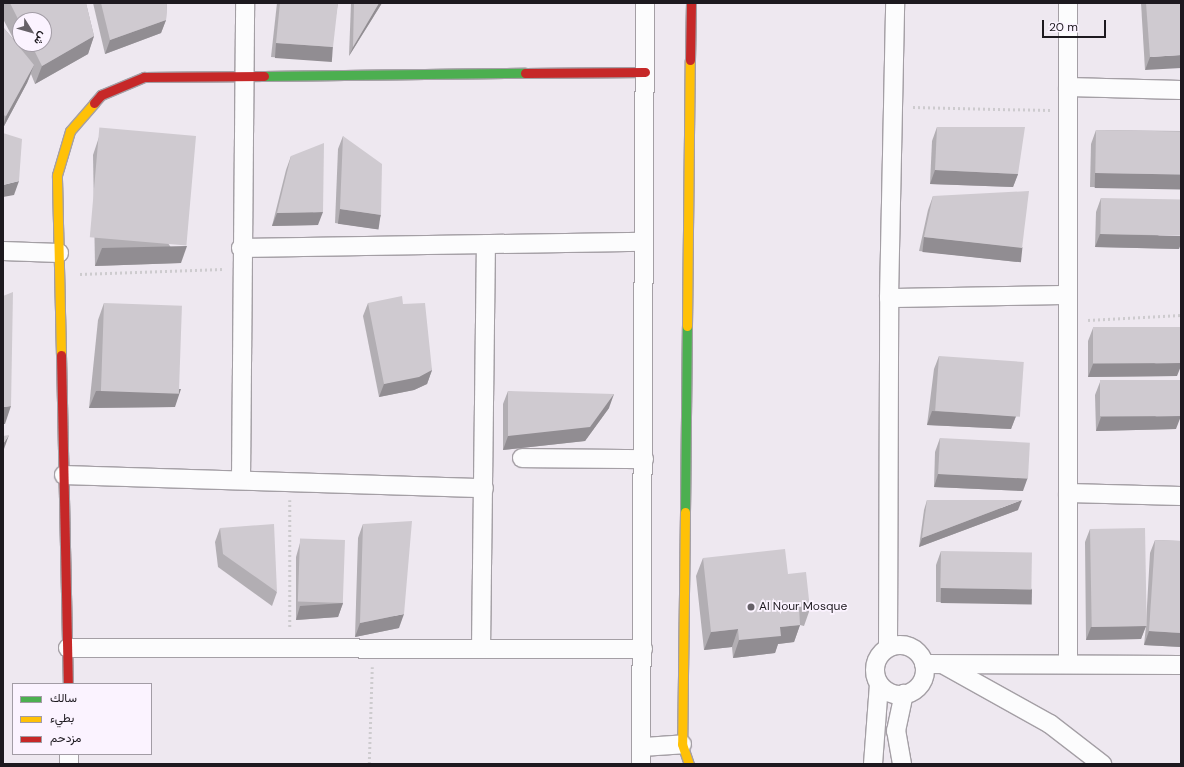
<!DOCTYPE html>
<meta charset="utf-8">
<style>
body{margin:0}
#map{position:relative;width:1184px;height:767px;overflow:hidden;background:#eee8f0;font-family:"DM Sans",Vazirmatn,sans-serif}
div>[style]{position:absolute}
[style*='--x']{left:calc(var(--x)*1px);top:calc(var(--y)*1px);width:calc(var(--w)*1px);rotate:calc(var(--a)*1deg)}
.path>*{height:2.5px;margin-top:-1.25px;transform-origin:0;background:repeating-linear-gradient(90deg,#cdcbce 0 2px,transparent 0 5px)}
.roads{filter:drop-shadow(1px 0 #a49fa5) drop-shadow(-1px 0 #a49fa5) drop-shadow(0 1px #a49fa5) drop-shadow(0 -1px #a49fa5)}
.street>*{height:18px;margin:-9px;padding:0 9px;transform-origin:9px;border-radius:9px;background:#fcfcfd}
.street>.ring{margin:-9px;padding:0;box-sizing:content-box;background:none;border:18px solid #fcfcfd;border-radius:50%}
.fast>*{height:9px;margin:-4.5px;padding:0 4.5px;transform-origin:4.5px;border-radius:4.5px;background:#4caf50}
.slow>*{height:9px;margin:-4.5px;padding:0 4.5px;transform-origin:4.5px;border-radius:4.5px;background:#ffc107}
.jam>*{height:9px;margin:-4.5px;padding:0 4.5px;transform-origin:4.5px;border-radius:4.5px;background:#c62828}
.wall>*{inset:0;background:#b2aeb3}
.shaded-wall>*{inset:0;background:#918d92;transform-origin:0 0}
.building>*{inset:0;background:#cfcad0;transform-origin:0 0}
.dots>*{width:11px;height:11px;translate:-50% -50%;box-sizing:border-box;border:2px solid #fbf3ff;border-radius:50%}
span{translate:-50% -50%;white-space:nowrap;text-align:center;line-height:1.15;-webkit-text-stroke:3.5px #fbf3ff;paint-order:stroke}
.poi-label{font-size:12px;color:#1d191f}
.left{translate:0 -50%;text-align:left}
.frame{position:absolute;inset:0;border:4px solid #1d191f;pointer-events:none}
.legend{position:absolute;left:12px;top:683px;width:140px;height:72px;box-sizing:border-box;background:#fbf3ff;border:1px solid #a29ca5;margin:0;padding:5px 7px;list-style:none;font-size:12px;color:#1d191f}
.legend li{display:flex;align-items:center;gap:8px;height:20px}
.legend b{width:20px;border:1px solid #a29ca5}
.north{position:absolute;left:12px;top:12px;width:40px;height:40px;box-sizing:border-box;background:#fbf3ff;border:1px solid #a29ca5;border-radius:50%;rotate:127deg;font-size:11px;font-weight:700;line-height:16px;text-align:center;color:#1d191f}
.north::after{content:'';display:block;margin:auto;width:14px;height:18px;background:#666168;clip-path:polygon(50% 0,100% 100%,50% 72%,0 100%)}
.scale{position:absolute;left:1042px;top:20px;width:64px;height:18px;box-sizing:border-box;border:2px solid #1d191f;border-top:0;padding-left:5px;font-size:12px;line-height:14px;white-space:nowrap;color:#1d191f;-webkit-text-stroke:3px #fbf3ff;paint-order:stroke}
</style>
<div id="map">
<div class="path">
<i style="--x:913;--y:107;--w:137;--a:1.3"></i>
<i style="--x:80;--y:274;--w:143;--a:-2"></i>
<i style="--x:1088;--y:320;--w:93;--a:-3.1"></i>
<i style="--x:290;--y:500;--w:129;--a:90"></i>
<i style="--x:369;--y:764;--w:97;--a:-88.2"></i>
</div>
<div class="roads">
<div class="street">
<i style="--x:1068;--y:87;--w:113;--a:1.5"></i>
<i style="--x:241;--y:248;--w:403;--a:-0.9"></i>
<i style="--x:3;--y:251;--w:56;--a:2"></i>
<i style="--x:889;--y:298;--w:179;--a:-1"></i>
<i style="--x:522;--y:458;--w:122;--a:0.5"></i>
<i style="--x:64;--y:475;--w:420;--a:1.8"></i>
<i style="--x:241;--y:480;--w:477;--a:-89.5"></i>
<i style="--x:1068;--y:493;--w:113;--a:1.5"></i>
<i class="ring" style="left:875px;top:645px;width:32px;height:32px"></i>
<i style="--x:888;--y:647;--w:349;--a:-89.8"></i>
<i style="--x:889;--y:298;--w:295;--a:-88.8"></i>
<i style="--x:68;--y:648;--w:575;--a:0.1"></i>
<i style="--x:481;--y:649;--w:405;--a:-89.3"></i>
<i style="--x:1068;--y:662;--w:659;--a:-90"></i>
<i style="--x:924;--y:664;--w:257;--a:0.2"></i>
<i style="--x:944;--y:665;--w:121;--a:29.1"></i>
<i style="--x:1050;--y:724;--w:66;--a:37.6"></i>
<i style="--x:643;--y:747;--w:39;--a:-4"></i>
<i style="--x:69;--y:754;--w:10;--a:90"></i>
<i style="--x:641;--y:764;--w:761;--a:-89.7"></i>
<i style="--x:873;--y:764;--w:80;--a:-85.7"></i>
<i style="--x:902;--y:764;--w:34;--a:-100"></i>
<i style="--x:896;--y:731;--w:38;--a:-78"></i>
</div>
<div class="fast">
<i style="--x:264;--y:76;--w:261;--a:-0.7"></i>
<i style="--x:685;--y:512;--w:186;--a:-89.4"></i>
</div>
<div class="slow">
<i style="--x:687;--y:326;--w:266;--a:-89.4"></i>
<i style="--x:61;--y:355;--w:180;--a:-91.3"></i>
<i style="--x:57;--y:175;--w:46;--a:-73.5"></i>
<i style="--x:70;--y:131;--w:37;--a:-49"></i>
<i style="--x:685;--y:512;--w:232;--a:90.7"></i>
<i style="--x:682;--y:744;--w:21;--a:71"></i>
</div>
<div class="jam">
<i style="--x:690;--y:60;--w:57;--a:-89"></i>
<i style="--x:525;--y:73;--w:120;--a:-0.5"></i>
<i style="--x:94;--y:103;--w:11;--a:-49"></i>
<i style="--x:101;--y:95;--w:47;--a:-22.7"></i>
<i style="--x:144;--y:77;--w:120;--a:-0.5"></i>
<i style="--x:61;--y:355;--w:329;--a:88.8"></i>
</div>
</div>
<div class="wall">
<i style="clip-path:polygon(evenodd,3px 3px,86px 3px,94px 36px,88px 54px,35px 84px,31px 74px,27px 83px,3px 128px,3px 27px,14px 40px,3px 19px,3px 3px,20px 20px,44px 44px,20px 44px,20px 20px)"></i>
<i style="clip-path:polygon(93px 3px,167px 3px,166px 20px,161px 33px,105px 54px)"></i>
<i style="clip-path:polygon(277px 3px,338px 3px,328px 61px,271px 57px)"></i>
<i style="clip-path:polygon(351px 3px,382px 3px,349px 56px)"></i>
<i style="clip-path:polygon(1141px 3px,1181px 3px,1145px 70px)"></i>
<i style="clip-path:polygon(937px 127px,1018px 174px,1013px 187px,930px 184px,932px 141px)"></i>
<i style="clip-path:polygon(1096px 130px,1181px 131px,1181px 188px,1090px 187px,1091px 144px)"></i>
<i style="clip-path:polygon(343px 136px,381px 215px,376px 229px,335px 223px,338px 149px)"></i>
<i style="clip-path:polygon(99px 137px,181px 263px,95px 266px,93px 155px)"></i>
<i style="clip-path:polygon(291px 156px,318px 225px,272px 226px,286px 170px)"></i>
<i style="clip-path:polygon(933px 196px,1022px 248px,1017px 262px,919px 251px,928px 210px)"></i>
<i style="clip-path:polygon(1101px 198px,1179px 249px,1095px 247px,1096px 212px)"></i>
<i style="clip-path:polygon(104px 303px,175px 407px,89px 408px,98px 320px)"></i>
<i style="clip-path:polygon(368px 303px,403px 304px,432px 370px,427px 384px,414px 390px,379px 397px,363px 316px)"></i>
<i style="clip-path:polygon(1093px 328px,1177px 376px,1088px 377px,1088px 341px)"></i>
<i style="clip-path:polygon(939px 356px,1016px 416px,1011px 429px,927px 425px,934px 369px)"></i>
<i style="clip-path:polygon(1100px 382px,1176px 429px,1096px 431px,1095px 395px)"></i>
<i style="clip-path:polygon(508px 391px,609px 408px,585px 441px,503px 450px,503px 404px)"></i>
<i style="clip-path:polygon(940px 438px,1023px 491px,934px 487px,935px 452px)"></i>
<i style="clip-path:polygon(927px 500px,1018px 510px,919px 547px,924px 510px)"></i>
<i style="clip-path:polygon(363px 524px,399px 628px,355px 637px,358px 538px)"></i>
<i style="clip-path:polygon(220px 528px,277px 592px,272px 606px,218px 567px,215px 542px)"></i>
<i style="clip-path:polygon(1090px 529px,1146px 624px,1150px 553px,1155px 540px,1181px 541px,1181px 647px,1144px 645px,1146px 626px,1141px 639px,1086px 640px,1085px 542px)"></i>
<i style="clip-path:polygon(300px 543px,343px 603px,338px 617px,296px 620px,296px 557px)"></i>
<i style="clip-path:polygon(941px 551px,1032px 589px,1027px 603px,936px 602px,936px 565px)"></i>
<i style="clip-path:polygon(703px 558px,788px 574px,810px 609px,804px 626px,800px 625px,794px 642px,778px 644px,775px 653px,733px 658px,732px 647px,704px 650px,696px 576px)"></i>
</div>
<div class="shaded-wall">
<i style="clip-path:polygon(379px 3px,382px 3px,349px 56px,353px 47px)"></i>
<i style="clip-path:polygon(166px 20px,161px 33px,105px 54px,110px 40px)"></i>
<i style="clip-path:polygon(94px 36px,88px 54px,35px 84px,42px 66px)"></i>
<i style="left:276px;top:43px;width:57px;height:15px;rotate:4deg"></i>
<i style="clip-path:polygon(1181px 55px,1181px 68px,1145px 70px,1150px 57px)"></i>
<i style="clip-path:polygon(34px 65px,27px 83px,3px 128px,3px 126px,6px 116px)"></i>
<i style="clip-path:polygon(935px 170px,1018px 174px,1013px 187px,930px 184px)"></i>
<i style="left:1095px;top:173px;width:86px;height:15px;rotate:1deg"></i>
<i style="clip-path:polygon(19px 181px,14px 195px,3px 197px,3px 185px)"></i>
<i style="left:340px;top:209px;width:41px;height:15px;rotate:8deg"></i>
<i style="clip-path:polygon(323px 212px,318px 225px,272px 226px,277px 213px)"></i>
<i style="clip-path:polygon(1100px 234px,1181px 236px,1181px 244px,1179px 249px,1095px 247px)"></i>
<i style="left:924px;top:237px;width:99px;height:15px;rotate:6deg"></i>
<i style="clip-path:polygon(187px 246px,181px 263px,95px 266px,102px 248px)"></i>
<i style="clip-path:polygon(1181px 363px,1181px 366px,1177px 376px,1088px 377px,1093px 364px)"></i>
<i style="clip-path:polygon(432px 370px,427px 384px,414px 390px,379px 397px,384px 384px)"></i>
<i style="clip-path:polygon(181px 389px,175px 407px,89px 408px,96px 391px)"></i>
<i style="clip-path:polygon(614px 394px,609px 408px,585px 441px,503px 450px,508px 436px)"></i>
<i style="clip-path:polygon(11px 406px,5px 424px,3px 424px,3px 407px)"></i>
<i style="clip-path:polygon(932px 411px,1016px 416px,1011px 429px,927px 425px)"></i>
<i style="clip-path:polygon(1181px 416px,1176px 429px,1096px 431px,1101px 417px)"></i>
<i style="clip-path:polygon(9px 435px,4px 449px,3px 450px,3px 444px)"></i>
<i style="clip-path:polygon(938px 474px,1028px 477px,1023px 491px,934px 487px)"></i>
<i style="clip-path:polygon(1022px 500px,1018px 510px,919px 547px,922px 538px)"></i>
<i style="left:941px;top:588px;width:91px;height:15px;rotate:1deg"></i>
<i style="clip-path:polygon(343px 603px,338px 617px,296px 620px,300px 606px)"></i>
<i style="clip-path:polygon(404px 614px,399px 628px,355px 637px,360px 623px)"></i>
<i style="clip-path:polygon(800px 625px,794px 642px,778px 644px,775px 653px,733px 658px,739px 640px,780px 627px)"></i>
<i style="clip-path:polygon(1146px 626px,1141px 639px,1086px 640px,1091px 627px)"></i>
<i style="clip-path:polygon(738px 629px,732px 647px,704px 650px,711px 632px)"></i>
<i style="clip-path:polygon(1149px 631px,1181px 633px,1181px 647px,1144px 645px)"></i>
</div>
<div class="building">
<i style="clip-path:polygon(10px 3px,86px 3px,94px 36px,42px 66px,31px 44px,44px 44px,44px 20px,20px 20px,20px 23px)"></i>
<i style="clip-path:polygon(101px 3px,167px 3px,166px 20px,110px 40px)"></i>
<i style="clip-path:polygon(280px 3px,338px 3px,333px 47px,276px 43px)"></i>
<i style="clip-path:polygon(354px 3px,379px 3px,353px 47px)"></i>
<i style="clip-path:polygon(1146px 3px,1181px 3px,1181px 55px,1150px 57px)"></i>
<i style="clip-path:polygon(3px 27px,34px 65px,6px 116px,3px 115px)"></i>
<i style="clip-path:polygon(937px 127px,1025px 127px,1018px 174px,935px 170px)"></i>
<i style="left:1096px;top:130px;width:85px;height:43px;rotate:1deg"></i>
<i style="clip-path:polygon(3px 133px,22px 139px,19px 181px,3px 185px)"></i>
<i style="left:196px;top:136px;width:110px;height:97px;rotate:95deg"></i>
<i style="clip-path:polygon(343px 136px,382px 164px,381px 215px,340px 209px)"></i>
<i style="clip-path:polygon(324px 143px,323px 212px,277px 213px,291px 156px)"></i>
<i style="clip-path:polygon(1029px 191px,1022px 248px,924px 237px,933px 196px)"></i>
<i style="left:1101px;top:198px;width:80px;height:36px;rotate:1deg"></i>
<i style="clip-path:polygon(13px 292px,11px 406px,3px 407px,3px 296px)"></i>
<i style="clip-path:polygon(402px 296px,403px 304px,425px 303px,432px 370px,419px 377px,384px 384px,368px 303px)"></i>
<i style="left:104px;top:303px;width:78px;height:88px;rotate:2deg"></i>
<i style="left:1181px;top:327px;width:36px;height:88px;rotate:90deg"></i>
<i style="left:939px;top:356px;width:85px;height:55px;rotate:4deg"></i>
<i style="left:1181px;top:380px;width:36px;height:81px;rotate:90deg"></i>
<i style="clip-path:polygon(508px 391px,614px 394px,590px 427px,508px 436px)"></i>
<i style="clip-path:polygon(9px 435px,3px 444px,3px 436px)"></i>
<i style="left:940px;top:438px;width:90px;height:36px;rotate:3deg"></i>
<i style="clip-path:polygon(927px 500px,1022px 500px,922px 538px)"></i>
<i style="clip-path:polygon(412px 521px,404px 614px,360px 623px,363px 524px)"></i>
<i style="clip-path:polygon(274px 524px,277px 592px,223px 554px,220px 528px)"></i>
<i style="left:1145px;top:528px;width:98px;height:55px;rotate:89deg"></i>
<i style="left:345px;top:540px;width:63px;height:45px;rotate:92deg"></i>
<i style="clip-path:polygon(1155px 540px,1181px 541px,1181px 633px,1149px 631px)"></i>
<i style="clip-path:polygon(785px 549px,788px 574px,806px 572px,810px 609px,799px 606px,800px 625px,780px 627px,781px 636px,739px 640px,738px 629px,711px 632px,703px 558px)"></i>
<i style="left:941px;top:551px;width:91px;height:37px;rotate:1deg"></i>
</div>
<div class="dots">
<i style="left:751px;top:607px;background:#666168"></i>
</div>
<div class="poi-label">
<span class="left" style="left:759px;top:607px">Al Nour Mosque</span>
</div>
<div class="frame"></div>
<ul class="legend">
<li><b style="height:5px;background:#4caf50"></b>سالك</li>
<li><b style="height:5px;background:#ffc107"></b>بطيء</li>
<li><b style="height:5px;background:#c62828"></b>مزدحم</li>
</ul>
<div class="north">ش</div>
<div class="scale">20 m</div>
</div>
